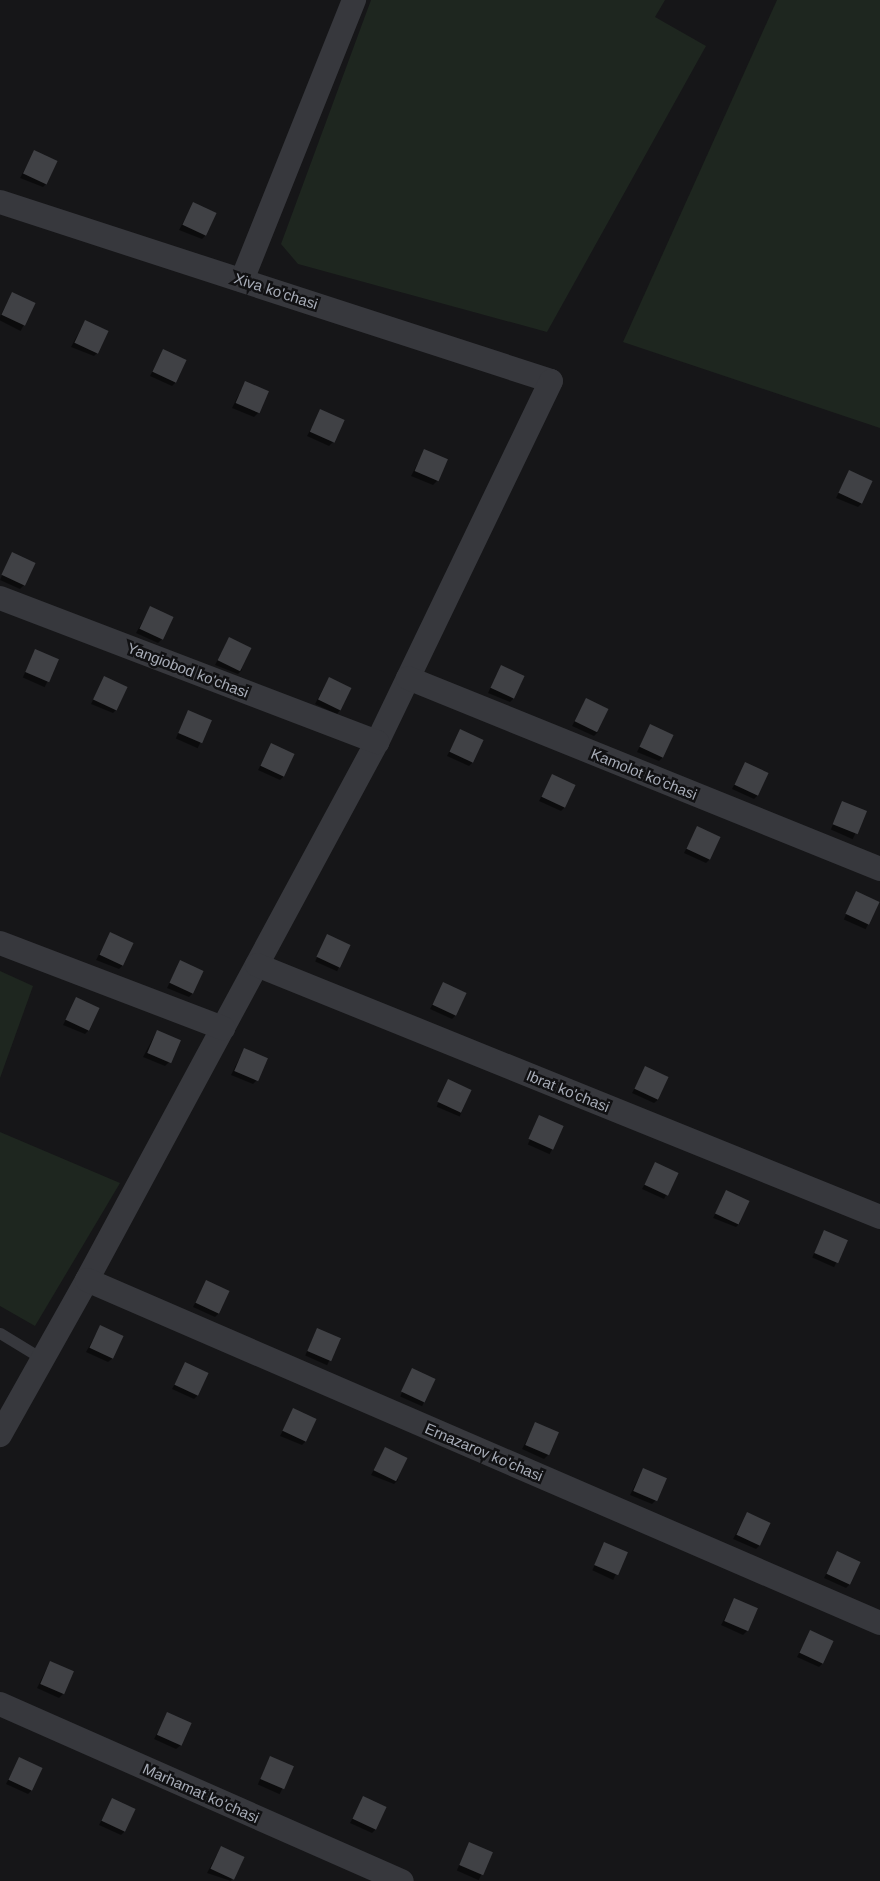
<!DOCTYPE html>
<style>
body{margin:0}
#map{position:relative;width:880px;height:1881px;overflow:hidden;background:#161618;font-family:Arial,sans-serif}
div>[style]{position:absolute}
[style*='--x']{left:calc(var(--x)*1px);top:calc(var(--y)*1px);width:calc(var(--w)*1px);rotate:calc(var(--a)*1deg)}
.green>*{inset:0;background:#1e261f}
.shadow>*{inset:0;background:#0007;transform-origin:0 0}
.building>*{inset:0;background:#404145;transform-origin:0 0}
.service>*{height:11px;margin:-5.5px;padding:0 5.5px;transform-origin:5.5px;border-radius:5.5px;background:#37383d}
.minor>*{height:24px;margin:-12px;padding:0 12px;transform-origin:12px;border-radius:12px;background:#37383d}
span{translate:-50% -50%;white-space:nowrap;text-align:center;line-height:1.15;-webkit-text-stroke:5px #111113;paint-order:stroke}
.street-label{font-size:15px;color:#a8adb8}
</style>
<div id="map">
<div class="green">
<i style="clip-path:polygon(371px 0,665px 0,655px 17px,706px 46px,547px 332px,298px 264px,281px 244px)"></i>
<i style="clip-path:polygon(777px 0,880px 0,880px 428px,623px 342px)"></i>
<i style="clip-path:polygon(0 971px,33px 986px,0 1078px)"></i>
<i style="clip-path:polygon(0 1132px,120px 1183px,35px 1326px,0 1306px)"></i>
</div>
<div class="shadow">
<i style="clip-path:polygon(34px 152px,47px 183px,43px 187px,20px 178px)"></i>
<i style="clip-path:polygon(193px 204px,206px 235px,202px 239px,179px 230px)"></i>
<i style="left:12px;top:293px;width:25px;height:30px;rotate:27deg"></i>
<i style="clip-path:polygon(85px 321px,98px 352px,94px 356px,71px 347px)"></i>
<i style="clip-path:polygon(163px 351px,176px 382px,172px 386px,150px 376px)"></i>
<i style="clip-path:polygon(245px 382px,258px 413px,254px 417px,232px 408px)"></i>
<i style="clip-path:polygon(321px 411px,333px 442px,329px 446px,307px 436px)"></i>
<i style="clip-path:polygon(425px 450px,437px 481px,433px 485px,411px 476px)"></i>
<i style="clip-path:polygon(849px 472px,862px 503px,858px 507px,836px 498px)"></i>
<i style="clip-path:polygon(12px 553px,24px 585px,20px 589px,0 580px)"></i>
<i style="clip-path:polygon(150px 608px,162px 639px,158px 643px,136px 633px)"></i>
<i style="clip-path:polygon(229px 639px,242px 670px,238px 674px,215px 665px)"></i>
<i style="left:35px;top:650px;width:24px;height:30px;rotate:24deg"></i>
<i style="clip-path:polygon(501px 666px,514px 698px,510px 702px,488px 693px)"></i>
<i style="clip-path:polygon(104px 678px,117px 709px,113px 713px,91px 704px)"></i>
<i style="clip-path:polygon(329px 678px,341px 709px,337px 714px,315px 704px)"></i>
<i style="clip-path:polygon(586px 700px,598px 732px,594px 736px,572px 726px)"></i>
<i style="left:188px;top:711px;width:24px;height:30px;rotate:24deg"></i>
<i style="clip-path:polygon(650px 726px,663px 757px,659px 761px,637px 752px)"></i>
<i style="clip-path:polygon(460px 731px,473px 762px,469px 766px,447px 756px)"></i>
<i style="clip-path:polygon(272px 744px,284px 776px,280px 780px,258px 770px)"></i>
<i style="clip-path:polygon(745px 764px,758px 795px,754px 799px,732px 789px)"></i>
<i style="clip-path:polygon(553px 775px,565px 807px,561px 811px,539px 801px)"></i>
<i style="left:843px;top:802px;width:24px;height:30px;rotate:24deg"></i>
<i style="clip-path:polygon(697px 828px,710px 859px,706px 863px,684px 853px)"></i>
<i style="left:856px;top:892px;width:24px;height:30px;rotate:24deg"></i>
<i style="clip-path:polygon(110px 934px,123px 965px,119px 969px,96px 960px)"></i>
<i style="left:327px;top:935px;width:24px;height:29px;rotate:24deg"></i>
<i style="clip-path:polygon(180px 962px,193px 993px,189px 997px,167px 988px)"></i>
<i style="clip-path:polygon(443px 984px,456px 1015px,452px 1019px,430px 1009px)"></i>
<i style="clip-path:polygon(77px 998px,89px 1030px,85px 1034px,63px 1025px)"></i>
<i style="clip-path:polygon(157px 1031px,169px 1062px,165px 1066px,143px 1057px)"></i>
<i style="clip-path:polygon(244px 1049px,257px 1080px,253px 1084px,231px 1075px)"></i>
<i style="clip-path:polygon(646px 1068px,659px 1099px,654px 1103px,632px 1093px)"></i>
<i style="left:448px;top:1080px;width:25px;height:29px;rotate:23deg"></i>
<i style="left:540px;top:1117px;width:24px;height:30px;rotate:24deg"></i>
<i style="clip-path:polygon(656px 1164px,678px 1173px,664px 1199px,642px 1189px)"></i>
<i style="clip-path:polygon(727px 1192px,740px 1223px,736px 1227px,713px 1218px)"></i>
<i style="left:824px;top:1231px;width:24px;height:29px;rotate:24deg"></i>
<i style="clip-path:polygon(206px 1282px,219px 1313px,215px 1317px,193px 1307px)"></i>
<i style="clip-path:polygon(100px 1327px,113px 1358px,108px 1362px,86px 1352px)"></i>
<i style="left:317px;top:1329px;width:24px;height:29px;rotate:24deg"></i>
<i style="clip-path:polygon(186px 1364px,198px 1395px,194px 1399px,172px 1389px)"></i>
<i style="left:412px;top:1370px;width:24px;height:29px;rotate:24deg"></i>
<i style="clip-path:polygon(294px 1410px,306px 1441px,302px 1445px,280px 1436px)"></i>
<i style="clip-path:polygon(536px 1423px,548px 1455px,544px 1459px,522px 1449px)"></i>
<i style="clip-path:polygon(385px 1449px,398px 1480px,394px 1484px,371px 1475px)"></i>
<i style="clip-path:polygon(643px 1469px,656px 1500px,652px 1504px,630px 1495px)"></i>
<i style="clip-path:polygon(747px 1514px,760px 1545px,756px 1549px,733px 1539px)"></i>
<i style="left:605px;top:1543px;width:23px;height:30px;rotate:25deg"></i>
<i style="clip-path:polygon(837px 1553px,850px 1584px,846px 1588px,824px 1578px)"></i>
<i style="clip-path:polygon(735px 1599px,747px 1631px,743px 1635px,721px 1625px)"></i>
<i style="clip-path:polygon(810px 1632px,823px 1663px,819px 1667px,797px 1657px)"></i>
<i style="clip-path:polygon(50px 1662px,63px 1694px,59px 1698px,37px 1688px)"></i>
<i style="clip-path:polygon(168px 1713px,181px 1745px,176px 1749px,154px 1739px)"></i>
<i style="left:270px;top:1757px;width:24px;height:30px;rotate:24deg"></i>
<i style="clip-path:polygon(19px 1759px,32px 1790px,28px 1794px,6px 1784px)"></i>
<i style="clip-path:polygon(364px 1798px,376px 1829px,372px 1833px,350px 1823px)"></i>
<i style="clip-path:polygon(112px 1800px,125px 1831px,121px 1835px,99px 1825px)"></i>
<i style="left:469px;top:1843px;width:24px;height:30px;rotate:24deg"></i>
<i style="clip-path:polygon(221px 1847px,243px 1857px,231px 1881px,207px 1873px)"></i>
</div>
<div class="building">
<i style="left:34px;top:150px;width:26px;height:26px;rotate:25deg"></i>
<i style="left:193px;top:202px;width:26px;height:25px;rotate:25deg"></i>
<i style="left:12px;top:292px;width:26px;height:25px;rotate:25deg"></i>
<i style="left:85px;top:320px;width:26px;height:25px;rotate:25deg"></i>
<i style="left:163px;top:349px;width:26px;height:25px;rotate:25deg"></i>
<i style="left:245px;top:381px;width:26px;height:24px;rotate:23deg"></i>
<i style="left:320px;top:409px;width:27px;height:25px;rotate:24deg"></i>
<i style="left:424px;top:449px;width:26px;height:24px;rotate:23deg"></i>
<i style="left:849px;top:470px;width:26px;height:25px;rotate:25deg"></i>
<i style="left:12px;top:552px;width:26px;height:25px;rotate:25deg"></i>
<i style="left:150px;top:606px;width:26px;height:25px;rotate:25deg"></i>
<i style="left:229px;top:637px;width:25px;height:26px;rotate:26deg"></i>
<i style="left:35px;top:649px;width:26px;height:25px;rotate:23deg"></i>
<i style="left:501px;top:665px;width:26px;height:25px;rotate:25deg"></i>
<i style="left:104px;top:676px;width:26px;height:26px;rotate:25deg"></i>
<i style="left:329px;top:677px;width:25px;height:25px;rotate:26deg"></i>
<i style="left:586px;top:698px;width:25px;height:26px;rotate:26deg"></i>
<i style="left:188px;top:710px;width:26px;height:25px;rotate:23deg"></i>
<i style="left:650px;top:724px;width:26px;height:25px;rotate:25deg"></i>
<i style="left:460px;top:729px;width:26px;height:25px;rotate:25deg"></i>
<i style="left:271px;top:743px;width:26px;height:25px;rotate:25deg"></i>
<i style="left:745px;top:762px;width:26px;height:25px;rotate:25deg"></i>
<i style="left:552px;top:774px;width:26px;height:25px;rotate:25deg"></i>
<i style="left:842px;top:801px;width:27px;height:25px;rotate:22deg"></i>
<i style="left:697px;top:826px;width:26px;height:25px;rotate:25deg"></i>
<i style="left:856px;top:891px;width:26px;height:25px;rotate:25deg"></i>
<i style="left:110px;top:932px;width:26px;height:25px;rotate:25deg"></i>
<i style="left:327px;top:934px;width:26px;height:25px;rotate:25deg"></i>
<i style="left:180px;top:960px;width:26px;height:25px;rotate:25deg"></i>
<i style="left:443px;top:982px;width:26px;height:25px;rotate:25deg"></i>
<i style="left:76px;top:997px;width:26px;height:25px;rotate:25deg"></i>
<i style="left:157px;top:1030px;width:26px;height:25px;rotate:23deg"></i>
<i style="left:244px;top:1048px;width:26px;height:25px;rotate:23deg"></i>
<i style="left:645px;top:1066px;width:26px;height:25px;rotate:25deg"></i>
<i style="left:448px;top:1079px;width:26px;height:25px;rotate:25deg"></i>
<i style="left:539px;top:1115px;width:27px;height:26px;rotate:24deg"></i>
<i style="left:655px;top:1162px;width:26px;height:25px;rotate:25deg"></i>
<i style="left:726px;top:1190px;width:26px;height:26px;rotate:25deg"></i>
<i style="left:824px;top:1230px;width:26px;height:25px;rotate:23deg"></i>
<i style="left:206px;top:1280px;width:26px;height:25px;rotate:25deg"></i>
<i style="left:100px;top:1325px;width:26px;height:25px;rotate:25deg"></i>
<i style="left:317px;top:1328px;width:26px;height:25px;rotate:23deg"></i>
<i style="left:185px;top:1362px;width:26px;height:25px;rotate:25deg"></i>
<i style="left:412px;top:1368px;width:26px;height:26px;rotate:25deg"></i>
<i style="left:293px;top:1408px;width:26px;height:25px;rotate:25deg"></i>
<i style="left:535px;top:1422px;width:26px;height:25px;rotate:23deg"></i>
<i style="left:385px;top:1447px;width:25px;height:26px;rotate:26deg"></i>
<i style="left:643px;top:1468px;width:26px;height:25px;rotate:23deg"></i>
<i style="left:747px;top:1512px;width:26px;height:25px;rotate:25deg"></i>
<i style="left:604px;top:1542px;width:26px;height:25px;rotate:23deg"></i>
<i style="left:837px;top:1551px;width:26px;height:25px;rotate:25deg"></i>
<i style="left:734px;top:1598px;width:26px;height:25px;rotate:23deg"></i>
<i style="left:810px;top:1630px;width:26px;height:25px;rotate:25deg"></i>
<i style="left:50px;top:1661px;width:26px;height:25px;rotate:23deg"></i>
<i style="left:167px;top:1712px;width:27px;height:25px;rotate:24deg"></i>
<i style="left:270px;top:1756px;width:26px;height:25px;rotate:23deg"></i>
<i style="left:19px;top:1757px;width:26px;height:25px;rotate:25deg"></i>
<i style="left:363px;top:1796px;width:26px;height:25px;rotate:25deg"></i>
<i style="left:112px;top:1798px;width:26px;height:25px;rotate:25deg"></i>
<i style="left:469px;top:1842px;width:26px;height:25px;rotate:23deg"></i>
<i style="left:221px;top:1846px;width:26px;height:25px;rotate:25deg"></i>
</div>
<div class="service">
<i style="--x:0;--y:1333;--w:48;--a:31.4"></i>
</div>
<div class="minor">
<i style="--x:0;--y:202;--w:579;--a:18"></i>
<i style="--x:551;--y:381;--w:401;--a:115.7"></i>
<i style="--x:377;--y:742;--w:611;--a:118.33"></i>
<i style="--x:87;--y:1280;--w:178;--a:119.3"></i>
<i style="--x:242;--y:280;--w:302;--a:-68.2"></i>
<i style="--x:0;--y:598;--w:404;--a:20.9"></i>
<i style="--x:408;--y:678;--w:509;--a:22.03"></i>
<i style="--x:0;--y:943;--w:239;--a:20.9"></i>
<i style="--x:257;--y:965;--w:672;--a:22.02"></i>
<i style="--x:87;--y:1280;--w:864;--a:23.39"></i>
<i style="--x:0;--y:1704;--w:439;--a:23.8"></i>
</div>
<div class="street-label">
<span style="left:276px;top:291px;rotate:18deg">Xiva ko'chasi</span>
<span style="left:188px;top:670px;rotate:21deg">Yangiobod ko'chasi</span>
<span style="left:644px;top:774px;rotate:22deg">Kamolot ko'chasi</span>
<span style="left:568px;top:1091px;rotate:22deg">Ibrat ko'chasi</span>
<span style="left:484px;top:1452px;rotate:23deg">Ernazarov ko'chasi</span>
<span style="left:201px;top:1793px;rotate:24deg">Marhamat ko'chasi</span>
</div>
</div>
